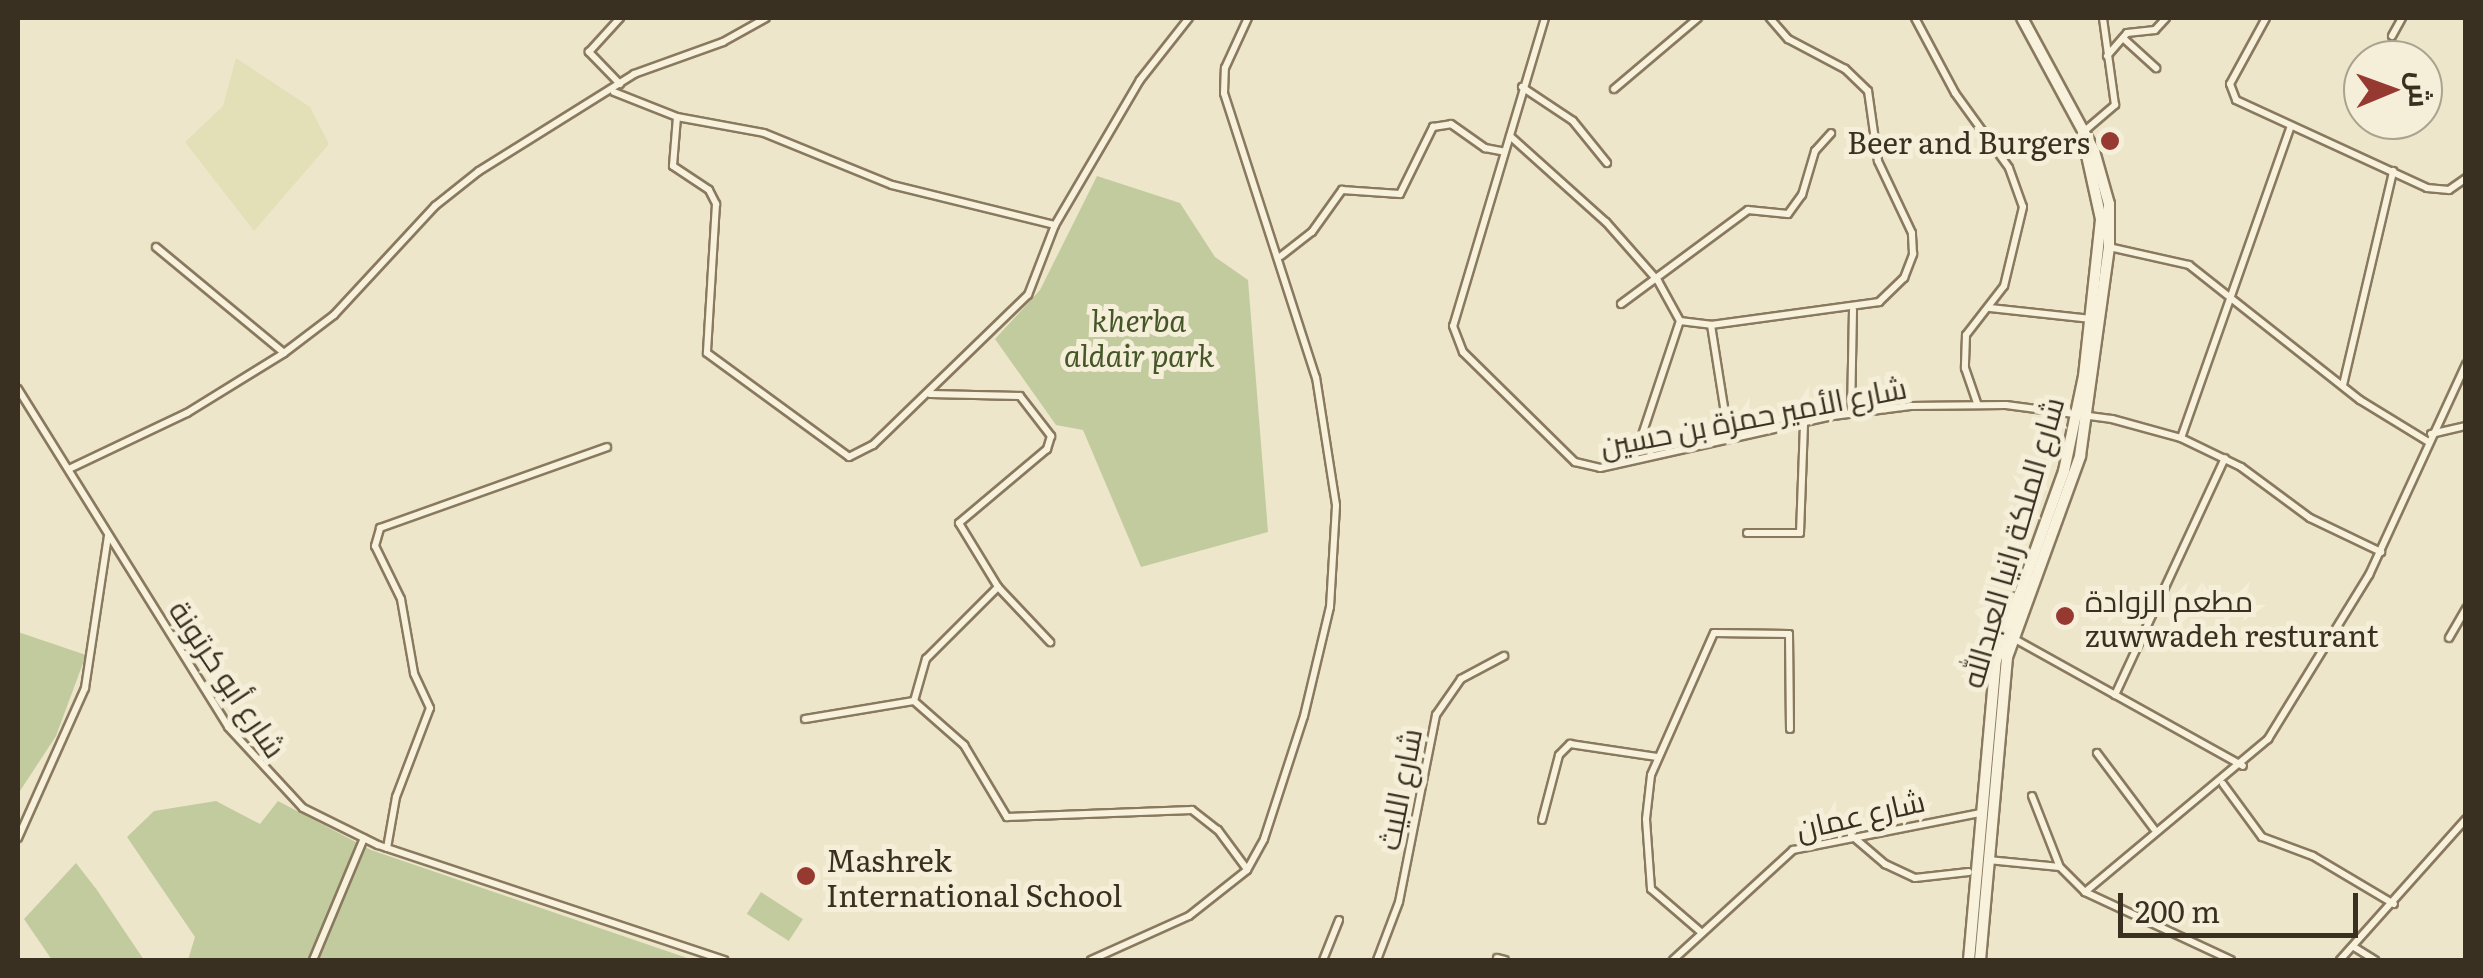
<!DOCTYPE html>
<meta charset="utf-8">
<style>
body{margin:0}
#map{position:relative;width:2483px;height:978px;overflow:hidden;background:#ede6ca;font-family:Literata,Cairo,serif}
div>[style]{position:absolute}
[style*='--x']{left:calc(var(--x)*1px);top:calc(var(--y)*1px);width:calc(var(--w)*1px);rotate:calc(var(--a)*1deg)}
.farmland>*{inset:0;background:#e3e0b7}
.green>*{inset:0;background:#c2cb9e;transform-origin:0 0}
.roads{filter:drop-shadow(2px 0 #89795f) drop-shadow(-2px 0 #89795f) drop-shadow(0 2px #89795f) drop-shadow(0 -2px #89795f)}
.minor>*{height:6px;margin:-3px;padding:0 3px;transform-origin:3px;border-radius:3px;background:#f8f2dd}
.secondary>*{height:10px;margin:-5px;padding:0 5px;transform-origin:5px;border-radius:5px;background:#f8f2dd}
.dots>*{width:28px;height:28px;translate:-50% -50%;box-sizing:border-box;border:5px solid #f5efd9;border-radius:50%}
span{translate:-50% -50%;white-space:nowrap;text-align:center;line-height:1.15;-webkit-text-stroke:10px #f5efd9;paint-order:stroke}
.poi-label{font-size:30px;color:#3a3021}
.right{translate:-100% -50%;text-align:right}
.left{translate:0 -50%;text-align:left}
.park-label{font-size:30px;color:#465629;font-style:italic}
.street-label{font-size:30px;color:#3a3021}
.frame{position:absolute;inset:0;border:20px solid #3a3021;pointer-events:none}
.north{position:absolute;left:2343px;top:40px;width:100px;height:100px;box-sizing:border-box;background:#f5efd9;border:2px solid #aaa38f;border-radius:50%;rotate:89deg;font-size:28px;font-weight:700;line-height:40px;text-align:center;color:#3a3021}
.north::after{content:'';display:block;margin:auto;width:35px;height:45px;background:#963a31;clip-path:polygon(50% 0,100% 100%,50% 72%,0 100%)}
.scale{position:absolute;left:2118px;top:893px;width:240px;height:45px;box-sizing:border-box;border:5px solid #3a3021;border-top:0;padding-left:12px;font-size:30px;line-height:35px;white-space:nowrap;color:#3a3021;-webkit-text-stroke:8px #f5efd9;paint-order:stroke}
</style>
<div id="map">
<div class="farmland">
<i style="clip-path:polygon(236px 58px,310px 107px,329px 144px,254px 231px,185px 142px,223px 106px)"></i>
</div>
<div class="green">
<i style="clip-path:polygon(1097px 176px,1180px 203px,1215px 257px,1248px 280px,1268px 532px,1141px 567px,1083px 430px,1056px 425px,995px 339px,1040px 290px)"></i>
<i style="clip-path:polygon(18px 632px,86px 655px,56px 736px,18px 794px)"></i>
<i style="clip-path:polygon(216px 801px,260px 824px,278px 801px,371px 850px,693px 960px,188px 960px,195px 937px,127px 837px,154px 811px)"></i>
<i style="clip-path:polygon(76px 863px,97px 890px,144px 960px,52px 960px,24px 919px)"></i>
<i style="left:761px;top:892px;width:50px;height:26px;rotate:33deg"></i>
</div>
<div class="roads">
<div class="minor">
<i style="--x:1545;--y:18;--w:321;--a:106.6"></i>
<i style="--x:1453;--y:326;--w:28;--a:69"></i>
<i style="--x:1463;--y:352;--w:157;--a:44.5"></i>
<i style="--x:1575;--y:462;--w:26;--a:13"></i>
<i style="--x:1600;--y:468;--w:239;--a:-12.6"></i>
<i style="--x:1833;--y:416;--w:78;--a:-7.4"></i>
<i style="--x:1910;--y:406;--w:96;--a:-0.6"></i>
<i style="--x:2006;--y:405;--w:107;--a:7.5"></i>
<i style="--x:2112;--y:419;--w:72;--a:15.4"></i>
<i style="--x:2181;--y:438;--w:67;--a:25.8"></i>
<i style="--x:2241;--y:467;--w:86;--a:36.5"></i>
<i style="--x:2310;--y:518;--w:79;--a:25.6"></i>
<i style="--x:1915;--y:18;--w:85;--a:61.9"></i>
<i style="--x:1955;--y:93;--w:92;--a:54.2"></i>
<i style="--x:2009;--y:168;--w:41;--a:70.3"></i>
<i style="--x:2023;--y:207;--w:81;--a:103.5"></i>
<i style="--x:2004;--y:286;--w:62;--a:127.8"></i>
<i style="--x:1966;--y:335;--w:33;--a:92"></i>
<i style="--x:1965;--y:368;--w:37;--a:71"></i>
<i style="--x:2266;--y:18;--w:75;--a:118.6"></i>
<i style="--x:2230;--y:84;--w:17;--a:69"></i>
<i style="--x:2236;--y:100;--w:210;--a:24.7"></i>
<i style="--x:2427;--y:188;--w:22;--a:5"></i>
<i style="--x:2449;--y:190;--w:21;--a:-35"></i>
<i style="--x:2392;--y:36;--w:21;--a:-61"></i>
<i style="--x:2123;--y:38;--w:45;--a:42.3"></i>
<i style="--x:2107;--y:56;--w:30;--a:-49"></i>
<i style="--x:2127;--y:33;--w:28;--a:-6"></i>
<i style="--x:2155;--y:30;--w:16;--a:-47"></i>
<i style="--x:620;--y:84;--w:45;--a:-134.1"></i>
<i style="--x:589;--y:52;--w:46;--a:-47.6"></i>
<i style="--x:1522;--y:87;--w:61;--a:33.7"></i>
<i style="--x:1573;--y:121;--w:54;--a:51"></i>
<i style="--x:1614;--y:89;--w:110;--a:-40.2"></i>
<i style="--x:614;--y:92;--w:68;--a:21.6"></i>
<i style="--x:677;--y:117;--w:88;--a:10.4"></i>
<i style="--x:764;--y:133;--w:138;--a:22.1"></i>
<i style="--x:892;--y:185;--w:168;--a:13.8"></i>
<i style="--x:677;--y:117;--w:49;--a:94.7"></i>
<i style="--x:673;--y:166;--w:43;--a:33.7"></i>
<i style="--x:709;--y:190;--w:16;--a:63"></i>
<i style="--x:716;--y:204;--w:149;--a:93.5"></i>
<i style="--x:707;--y:353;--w:176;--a:36.2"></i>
<i style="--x:849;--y:457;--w:27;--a:-27"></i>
<i style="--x:873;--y:445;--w:216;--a:-44.1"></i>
<i style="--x:1028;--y:295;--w:75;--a:-68.9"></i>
<i style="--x:1055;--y:225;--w:168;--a:-59.6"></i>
<i style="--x:1140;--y:80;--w:79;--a:-51.7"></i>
<i style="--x:2081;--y:134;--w:45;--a:-40.5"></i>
<i style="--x:2115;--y:105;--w:88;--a:-97.9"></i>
<i style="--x:1510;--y:136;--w:129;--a:41.9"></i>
<i style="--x:1606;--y:222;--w:79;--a:48.6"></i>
<i style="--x:1658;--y:281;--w:46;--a:61.2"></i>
<i style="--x:1680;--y:321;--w:31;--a:7"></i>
<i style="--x:1711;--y:325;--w:115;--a:81"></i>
<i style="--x:156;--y:247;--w:166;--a:39.6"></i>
<i style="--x:2109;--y:247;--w:82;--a:12.7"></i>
<i style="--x:2189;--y:265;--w:218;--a:38.3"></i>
<i style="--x:2360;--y:400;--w:79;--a:31.5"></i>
<i style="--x:1281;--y:256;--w:39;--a:-38"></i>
<i style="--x:1312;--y:232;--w:52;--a:-54.5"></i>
<i style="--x:1342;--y:190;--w:58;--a:3.9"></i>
<i style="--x:1400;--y:194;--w:75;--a:-63.8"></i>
<i style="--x:1433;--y:127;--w:18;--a:-9"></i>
<i style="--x:1451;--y:124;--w:42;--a:35.2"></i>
<i style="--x:1485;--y:148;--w:20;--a:11"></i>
<i style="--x:1621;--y:304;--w:158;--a:-36.5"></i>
<i style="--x:1748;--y:210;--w:40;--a:5.7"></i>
<i style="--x:1788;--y:214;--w:24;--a:-54"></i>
<i style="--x:1802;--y:195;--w:46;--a:-73.5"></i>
<i style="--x:1815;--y:151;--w:24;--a:-48"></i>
<i style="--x:1990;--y:308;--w:102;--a:6.2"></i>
<i style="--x:1711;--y:325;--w:170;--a:-7.8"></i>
<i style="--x:1879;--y:302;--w:35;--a:-44"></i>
<i style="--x:1904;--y:278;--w:26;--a:-69"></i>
<i style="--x:1913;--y:254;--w:21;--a:-93"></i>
<i style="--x:1912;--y:233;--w:80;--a:-115.3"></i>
<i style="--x:1878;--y:161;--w:71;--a:-98.1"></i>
<i style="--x:1868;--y:91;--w:32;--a:-136"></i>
<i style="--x:1845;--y:69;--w:64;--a:-152.2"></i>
<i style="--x:1788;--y:39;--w:28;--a:-131"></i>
<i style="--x:2343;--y:385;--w:220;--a:-76.8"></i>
<i style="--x:18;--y:389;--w:398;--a:58.1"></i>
<i style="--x:228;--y:727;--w:110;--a:47.2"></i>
<i style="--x:303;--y:808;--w:84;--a:26.3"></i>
<i style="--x:378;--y:845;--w:365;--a:18.4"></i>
<i style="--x:930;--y:394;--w:90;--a:1.3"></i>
<i style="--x:1020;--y:396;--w:51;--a:52.2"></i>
<i style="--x:1051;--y:436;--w:14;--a:107"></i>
<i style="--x:1047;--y:449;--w:115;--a:139.9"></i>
<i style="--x:959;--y:523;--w:75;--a:58.6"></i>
<i style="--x:998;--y:587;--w:76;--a:46.6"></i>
<i style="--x:1851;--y:414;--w:104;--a:-88.9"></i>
<i style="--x:2431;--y:434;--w:36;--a:-13"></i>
<i style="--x:2181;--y:438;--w:331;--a:-70.6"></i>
<i style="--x:1634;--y:459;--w:145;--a:-71.6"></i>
<i style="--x:69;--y:469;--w:131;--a:-25.4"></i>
<i style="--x:187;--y:413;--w:114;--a:-31.7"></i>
<i style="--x:284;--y:353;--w:63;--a:-37.2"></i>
<i style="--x:334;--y:315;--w:149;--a:-47.2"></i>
<i style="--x:435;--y:206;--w:56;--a:-38.5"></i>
<i style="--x:479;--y:171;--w:183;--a:-32"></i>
<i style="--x:634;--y:74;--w:95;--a:-19.8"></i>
<i style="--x:723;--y:42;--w:49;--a:-29.2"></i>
<i style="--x:1747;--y:533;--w:53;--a:0"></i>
<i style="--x:1800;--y:533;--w:110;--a:-87.9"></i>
<i style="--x:2013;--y:638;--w:263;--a:29.1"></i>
<i style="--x:2449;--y:638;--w:34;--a:-60"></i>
<i style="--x:2115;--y:695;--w:261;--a:-65.1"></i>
<i style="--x:914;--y:701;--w:67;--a:41.3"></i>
<i style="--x:964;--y:745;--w:84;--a:59.2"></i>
<i style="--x:1007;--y:817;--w:185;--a:-2.2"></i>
<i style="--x:1192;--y:810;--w:33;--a:38"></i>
<i style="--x:1218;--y:830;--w:47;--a:53.6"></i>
<i style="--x:914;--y:701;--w:44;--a:-74.1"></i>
<i style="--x:926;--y:659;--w:102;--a:-45"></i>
<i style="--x:805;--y:719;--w:110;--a:-9.4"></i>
<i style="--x:2097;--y:753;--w:95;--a:53.1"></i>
<i style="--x:2223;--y:784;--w:66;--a:53.7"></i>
<i style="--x:2262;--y:837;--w:54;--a:20.4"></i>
<i style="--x:2313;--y:856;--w:94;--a:30.7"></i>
<i style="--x:2032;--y:796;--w:74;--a:68.6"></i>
<i style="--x:1542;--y:820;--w:67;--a:-75.3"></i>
<i style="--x:1559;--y:755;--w:16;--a:-45"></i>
<i style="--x:1570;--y:744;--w:88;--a:8.5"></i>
<i style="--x:1851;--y:835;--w:45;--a:40.5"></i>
<i style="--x:1885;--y:864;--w:33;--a:25"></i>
<i style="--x:1915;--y:878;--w:54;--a:-6.3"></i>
<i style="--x:18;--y:838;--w:164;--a:-65.9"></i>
<i style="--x:85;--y:688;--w:154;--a:-81.4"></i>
<i style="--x:387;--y:848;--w:52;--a:-80"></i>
<i style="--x:396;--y:797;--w:95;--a:-69.1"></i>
<i style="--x:430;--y:708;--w:38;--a:-115"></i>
<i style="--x:414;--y:673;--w:75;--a:-100"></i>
<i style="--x:401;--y:599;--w:59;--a:-116.1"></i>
<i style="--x:375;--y:546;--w:19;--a:-74"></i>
<i style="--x:380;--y:528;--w:241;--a:-19.6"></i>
<i style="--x:1988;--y:860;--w:72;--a:5.6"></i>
<i style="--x:2060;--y:867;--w:35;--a:45"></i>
<i style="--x:2085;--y:892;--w:161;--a:25"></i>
<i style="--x:2085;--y:892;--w:239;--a:-39.9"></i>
<i style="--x:2268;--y:739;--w:193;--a:-58.4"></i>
<i style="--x:2369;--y:575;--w:232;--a:-65.3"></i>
<i style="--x:1702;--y:933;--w:67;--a:-139.2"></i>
<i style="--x:1651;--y:889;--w:70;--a:-94.1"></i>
<i style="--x:1646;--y:819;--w:44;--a:-83.5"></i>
<i style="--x:1651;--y:775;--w:155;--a:-66.1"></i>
<i style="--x:1714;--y:633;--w:75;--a:0.8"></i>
<i style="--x:1789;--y:634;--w:95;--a:89.4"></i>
<i style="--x:2354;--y:947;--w:25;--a:32"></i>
<i style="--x:1497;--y:958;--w:8;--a:14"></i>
<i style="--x:313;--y:960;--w:132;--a:-67.3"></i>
<i style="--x:1091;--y:960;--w:107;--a:-24.2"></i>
<i style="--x:1189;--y:916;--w:74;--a:-38.4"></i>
<i style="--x:1247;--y:870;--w:35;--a:-61"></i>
<i style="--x:1264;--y:839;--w:129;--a:-72"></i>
<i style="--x:1304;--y:716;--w:112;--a:-76.6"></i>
<i style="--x:1330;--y:607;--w:102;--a:-86.6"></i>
<i style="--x:1336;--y:505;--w:129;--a:-98.9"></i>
<i style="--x:1316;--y:378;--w:299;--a:-107.9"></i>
<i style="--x:1224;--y:93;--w:25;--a:-88"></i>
<i style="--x:1225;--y:68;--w:55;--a:-65.3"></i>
<i style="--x:1323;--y:960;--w:43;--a:-68.2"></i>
<i style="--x:1377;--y:960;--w:62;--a:-69.2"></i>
<i style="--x:1399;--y:902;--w:191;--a:-78.8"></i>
<i style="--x:1436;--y:715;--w:44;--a:-55.2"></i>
<i style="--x:1461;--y:679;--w:49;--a:-28.1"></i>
<i style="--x:1673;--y:960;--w:163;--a:-42.5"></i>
<i style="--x:1793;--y:850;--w:191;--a:-11.2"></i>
<i style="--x:2340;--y:960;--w:189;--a:-48.2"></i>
</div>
<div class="secondary">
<i style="--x:1969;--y:960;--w:301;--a:-84.9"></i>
<i style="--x:1996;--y:660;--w:201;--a:-70.2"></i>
<i style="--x:2064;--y:471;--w:97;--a:-78.1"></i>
<i style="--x:2084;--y:376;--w:158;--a:-83.8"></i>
<i style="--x:2101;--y:219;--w:79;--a:-102.4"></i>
<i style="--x:1980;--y:960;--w:304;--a:-84.9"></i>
<i style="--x:2007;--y:657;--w:214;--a:-70"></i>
<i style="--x:2080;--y:456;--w:211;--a:-82.1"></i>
<i style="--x:2109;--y:247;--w:43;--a:-90"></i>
<i style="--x:2109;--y:204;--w:55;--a:-105.8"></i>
<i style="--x:2094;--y:151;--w:151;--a:-118.4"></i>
</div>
</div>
<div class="dots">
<i style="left:2110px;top:141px;background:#963a31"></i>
<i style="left:2065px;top:616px;background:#963a31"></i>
<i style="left:806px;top:876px;background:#963a31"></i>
</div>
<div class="poi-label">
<span class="right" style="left:2090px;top:141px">Beer and Burgers</span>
<span class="left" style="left:2085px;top:616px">مطعم الزوادة<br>zuwwadeh resturant</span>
<span class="left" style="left:826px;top:876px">Mashrek<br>International School</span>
</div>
<div class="park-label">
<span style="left:1139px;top:336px">kherba<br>aldair park</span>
</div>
<div class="street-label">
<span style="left:1753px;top:415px;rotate:-11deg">شارع الأمير حمزة بن حسين</span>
<span style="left:2011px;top:542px;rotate:-74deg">شارع الملكة رانيا العبدالله</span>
<span style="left:229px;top:678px;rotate:56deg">شارع أبو كرتونة</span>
<span style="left:1398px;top:789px;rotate:-79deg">شارع الليث</span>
<span style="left:1860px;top:813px;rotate:-13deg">شارع عمان</span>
</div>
<div class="frame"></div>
<div class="north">ش</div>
<div class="scale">200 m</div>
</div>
